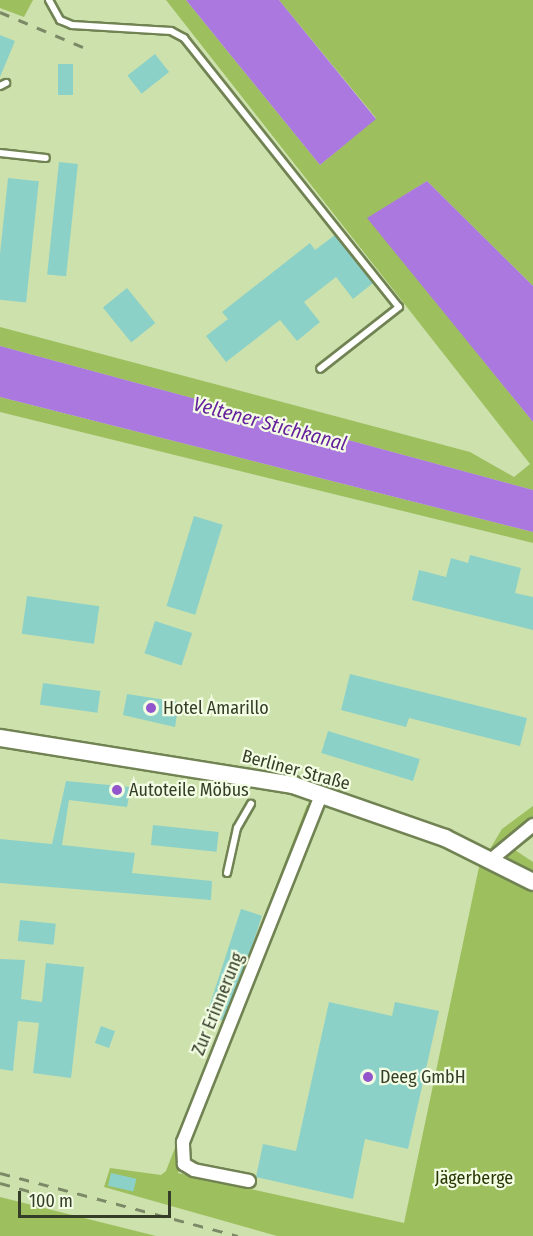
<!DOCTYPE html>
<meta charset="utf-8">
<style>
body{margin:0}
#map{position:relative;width:533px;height:1236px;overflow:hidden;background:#cde1ad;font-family:"Fira Sans Condensed",sans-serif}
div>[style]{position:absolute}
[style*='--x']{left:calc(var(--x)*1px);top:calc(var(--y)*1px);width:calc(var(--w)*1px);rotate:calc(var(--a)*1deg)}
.green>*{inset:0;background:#9dbf5e}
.water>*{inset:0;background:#aa78df}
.building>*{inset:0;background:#8cd1c8;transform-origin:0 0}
.roads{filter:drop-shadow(2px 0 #718353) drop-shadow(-2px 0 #718353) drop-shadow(0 2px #718353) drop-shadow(0 -2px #718353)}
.lane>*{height:6px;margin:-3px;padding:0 3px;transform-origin:3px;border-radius:3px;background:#fff}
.street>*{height:12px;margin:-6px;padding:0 6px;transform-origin:6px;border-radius:6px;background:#fff}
.secondary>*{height:16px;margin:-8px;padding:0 8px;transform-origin:8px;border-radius:8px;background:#fff}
.rail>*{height:3px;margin-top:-1.5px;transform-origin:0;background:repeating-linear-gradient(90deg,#7b8966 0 10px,transparent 0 20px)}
.dots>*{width:16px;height:16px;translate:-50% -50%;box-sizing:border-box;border:3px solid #f3fde3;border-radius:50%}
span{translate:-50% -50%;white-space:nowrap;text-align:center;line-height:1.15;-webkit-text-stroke:4.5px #f3fde3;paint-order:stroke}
.poi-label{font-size:18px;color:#353d28}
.left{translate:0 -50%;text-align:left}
.street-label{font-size:18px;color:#353d28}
.park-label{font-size:18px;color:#283604}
.water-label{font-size:20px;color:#67239d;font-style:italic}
.scale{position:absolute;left:18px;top:1191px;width:153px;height:27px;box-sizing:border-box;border:3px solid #353d28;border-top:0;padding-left:8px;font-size:18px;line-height:21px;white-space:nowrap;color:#353d28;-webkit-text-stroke:4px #f3fde3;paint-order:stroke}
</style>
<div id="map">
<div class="green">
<i style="clip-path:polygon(0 0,33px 0,24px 17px,0 8px)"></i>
<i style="clip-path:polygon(166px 0,186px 0,320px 165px,376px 118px,279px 0,533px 0,533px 286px,427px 181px,368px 218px,533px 422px,533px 490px,0 346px,0 327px,470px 452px,514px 477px,530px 464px)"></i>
<i style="clip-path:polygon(0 397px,533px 532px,533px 543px,0 412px)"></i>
<i style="clip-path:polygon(307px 805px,323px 810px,178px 1173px,404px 1223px,479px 867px,502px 829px,533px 806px,533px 837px,515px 850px,533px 862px,533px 1236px,277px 1236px,104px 1187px,110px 1168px,161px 1175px,166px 1171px)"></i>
<i style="clip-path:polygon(0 1197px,156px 1236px,0 1236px)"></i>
</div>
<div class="water">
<i style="clip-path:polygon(186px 0,279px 0,376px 119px,320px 165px)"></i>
<i style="clip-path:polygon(427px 181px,533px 286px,533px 422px,367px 218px)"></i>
<i style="clip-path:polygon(0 346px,533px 490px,533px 532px,0 397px)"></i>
</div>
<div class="building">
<i style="clip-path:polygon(0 35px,15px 41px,0 77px)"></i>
<i style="left:155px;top:54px;width:23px;height:35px;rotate:52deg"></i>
<i style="left:58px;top:64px;width:15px;height:31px"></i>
<i style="left:59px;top:162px;width:19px;height:113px;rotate:6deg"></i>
<i style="left:8px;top:178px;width:31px;height:122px;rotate:6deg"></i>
<i style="clip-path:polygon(335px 235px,373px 283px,353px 299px,336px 277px,304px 302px,320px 322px,297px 341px,280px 320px,226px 362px,206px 336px,228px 319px,222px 312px,310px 243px,315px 250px)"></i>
<i style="left:127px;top:288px;width:45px;height:31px;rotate:51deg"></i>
<i style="left:194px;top:516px;width:30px;height:94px;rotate:17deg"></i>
<i style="clip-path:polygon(470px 555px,521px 568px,515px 593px,533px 597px,533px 630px,412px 600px,419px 570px,446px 577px,451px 558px,468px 563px)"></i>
<i style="left:27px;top:596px;width:73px;height:38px;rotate:8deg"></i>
<i style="left:155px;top:621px;width:39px;height:34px;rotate:18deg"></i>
<i style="clip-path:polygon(350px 674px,527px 718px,520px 746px,409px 718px,406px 727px,341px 710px)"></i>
<i style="left:43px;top:683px;width:58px;height:22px;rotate:8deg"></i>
<i style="clip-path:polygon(127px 694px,179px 702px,175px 727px,123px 715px)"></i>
<i style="left:328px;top:731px;width:96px;height:23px;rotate:17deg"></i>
<i style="clip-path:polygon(66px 781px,131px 787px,127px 807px,69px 800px,62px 845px,135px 853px,132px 873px,212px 881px,211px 900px,0 883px,0 839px,52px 844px)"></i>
<i style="left:153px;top:825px;width:66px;height:20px;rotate:6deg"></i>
<i style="left:241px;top:909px;width:22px;height:112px;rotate:18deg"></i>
<i style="left:20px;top:920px;width:36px;height:21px;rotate:6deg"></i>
<i style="clip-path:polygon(0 959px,25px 960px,21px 999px,42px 1002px,46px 963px,84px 967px,71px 1078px,33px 1073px,39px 1023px,18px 1021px,13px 1071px,0 1069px)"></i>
<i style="clip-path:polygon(329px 1002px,392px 1016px,395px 1002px,439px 1011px,408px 1149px,365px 1139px,353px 1199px,256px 1177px,263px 1144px,296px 1151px)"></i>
<i style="left:101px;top:1026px;width:15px;height:18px;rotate:20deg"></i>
<i style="left:111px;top:1173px;width:26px;height:13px;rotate:13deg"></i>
</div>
<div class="roads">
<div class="lane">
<i style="--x:49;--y:0;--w:23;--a:61"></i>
<i style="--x:60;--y:20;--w:13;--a:23"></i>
<i style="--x:72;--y:25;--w:99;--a:3.5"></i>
<i style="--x:171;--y:31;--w:15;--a:28"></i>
<i style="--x:184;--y:38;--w:344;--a:51.4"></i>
<i style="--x:399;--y:307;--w:100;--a:141.9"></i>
<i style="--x:0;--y:86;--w:7;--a:-27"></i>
<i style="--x:0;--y:153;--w:46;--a:6.2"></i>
<i style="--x:227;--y:873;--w:46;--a:-77.5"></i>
<i style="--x:237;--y:828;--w:28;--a:-60"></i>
</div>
<div class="street">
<i style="--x:493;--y:858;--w:52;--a:-39.5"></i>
<i style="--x:249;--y:1181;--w:56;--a:-168.7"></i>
<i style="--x:194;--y:1170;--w:12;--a:-149"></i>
<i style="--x:184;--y:1164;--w:22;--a:-93"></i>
<i style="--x:183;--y:1142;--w:373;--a:-68.3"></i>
</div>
<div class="secondary">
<i style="--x:0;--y:738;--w:297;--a:9.1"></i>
<i style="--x:293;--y:785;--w:161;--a:19.2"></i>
<i style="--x:445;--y:838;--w:98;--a:26.6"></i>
</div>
</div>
<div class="rail">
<i style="--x:0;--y:12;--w:98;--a:22.9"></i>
<i style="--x:0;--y:1173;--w:246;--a:14.8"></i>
<i style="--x:0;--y:1183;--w:45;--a:15.6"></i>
</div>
<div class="dots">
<i style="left:151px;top:708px;background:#9255cc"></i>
<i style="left:117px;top:790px;background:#9255cc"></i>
<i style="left:368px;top:1077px;background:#9255cc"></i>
</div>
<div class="poi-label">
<span class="left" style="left:163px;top:708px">Hotel Amarillo</span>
<span class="left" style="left:129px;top:790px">Autoteile Möbus</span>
<span class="left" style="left:380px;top:1077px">Deeg GmbH</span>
</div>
<div class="street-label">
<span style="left:296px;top:770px;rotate:15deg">Berliner Straße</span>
<span style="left:218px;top:1004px;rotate:-68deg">Zur Erinnerung</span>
</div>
<div class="park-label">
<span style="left:474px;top:1178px">Jägerberge</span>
</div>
<div class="water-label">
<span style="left:270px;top:424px;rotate:15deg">Veltener Stichkanal</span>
</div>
<div class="scale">100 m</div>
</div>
